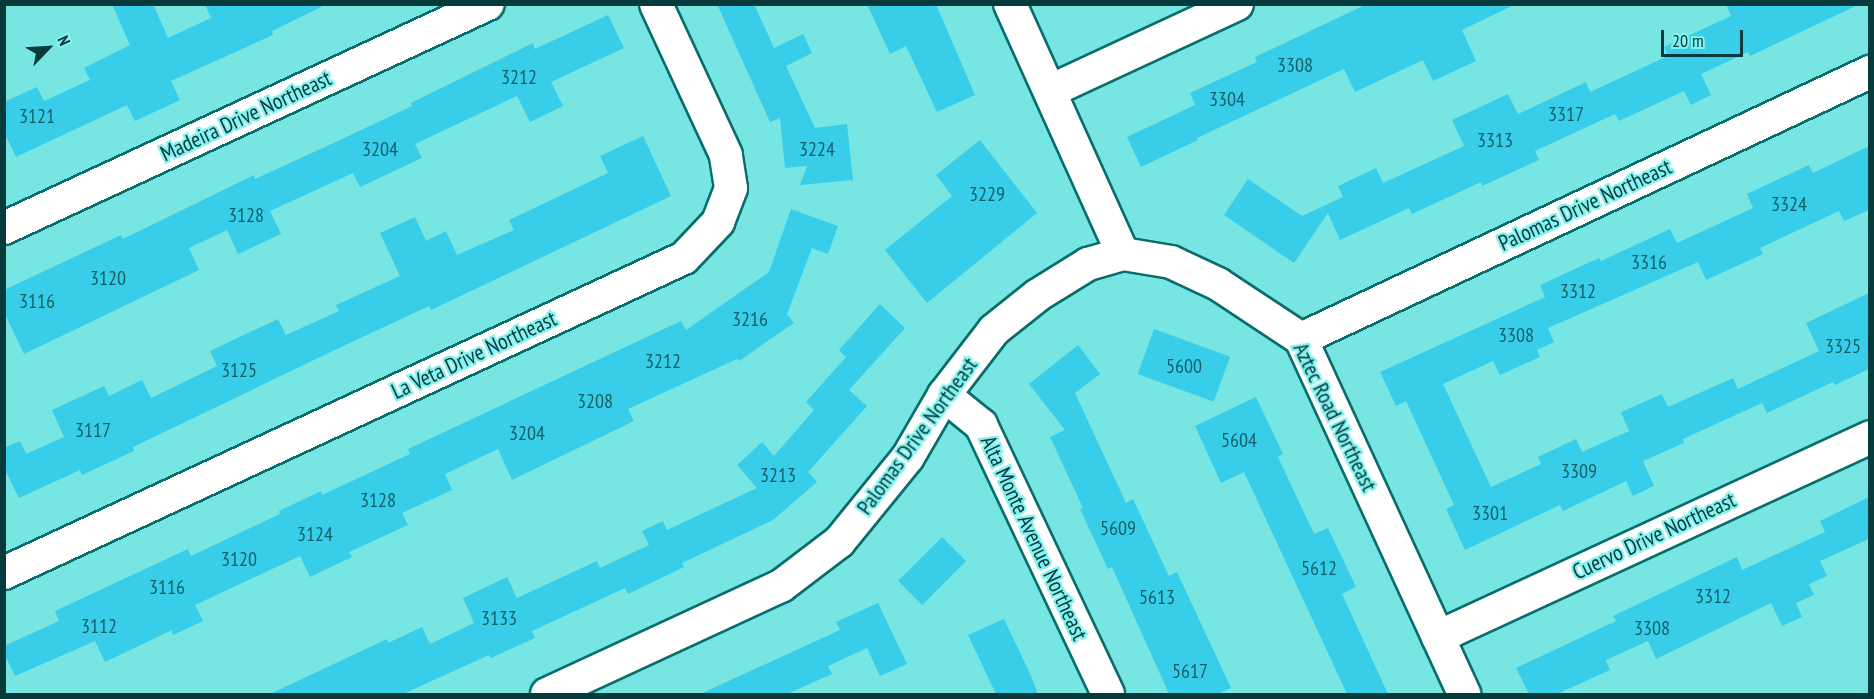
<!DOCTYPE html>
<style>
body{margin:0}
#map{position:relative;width:1874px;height:699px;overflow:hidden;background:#77e5e2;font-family:"PT Sans Narrow",sans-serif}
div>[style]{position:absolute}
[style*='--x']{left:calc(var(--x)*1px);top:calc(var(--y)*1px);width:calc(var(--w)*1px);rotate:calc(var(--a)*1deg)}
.building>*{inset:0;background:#38ceea;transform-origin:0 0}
.roads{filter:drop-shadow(2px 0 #096d6c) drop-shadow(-2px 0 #096d6c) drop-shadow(0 2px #096d6c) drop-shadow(0 -2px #096d6c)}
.street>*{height:32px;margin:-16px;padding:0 16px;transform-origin:16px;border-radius:16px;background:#fff}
span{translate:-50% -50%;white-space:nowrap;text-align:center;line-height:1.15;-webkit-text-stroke:4.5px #85f2f0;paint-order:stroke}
.number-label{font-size:20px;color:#135f66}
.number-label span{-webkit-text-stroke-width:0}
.street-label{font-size:22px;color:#073a3a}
.frame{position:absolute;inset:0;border:6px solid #073a3a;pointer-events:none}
.north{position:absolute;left:18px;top:18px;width:60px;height:60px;-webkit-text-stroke:4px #85f2f0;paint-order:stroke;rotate:65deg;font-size:16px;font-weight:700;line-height:24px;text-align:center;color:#073a3a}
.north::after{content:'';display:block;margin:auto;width:21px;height:27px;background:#073a3a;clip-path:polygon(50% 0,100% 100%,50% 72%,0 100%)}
.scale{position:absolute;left:1661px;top:30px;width:82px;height:27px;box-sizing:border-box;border:3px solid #073a3a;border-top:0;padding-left:8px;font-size:18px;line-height:21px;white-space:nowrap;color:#073a3a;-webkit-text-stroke:4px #85f2f0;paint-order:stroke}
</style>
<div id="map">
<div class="building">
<i style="clip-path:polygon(112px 4px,153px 4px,168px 38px,211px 18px,205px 4px,327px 4px,272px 31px,273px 35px,171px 81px,180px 100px,135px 121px,127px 105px,16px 157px,4px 132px,4px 102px,37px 87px,44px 101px,90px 80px,84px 68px,130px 45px)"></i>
<i style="clip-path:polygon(717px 4px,754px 4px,774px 48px,803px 34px,812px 53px,786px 66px,815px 128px,847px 124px,853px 180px,800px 185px,807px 166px,785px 168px,780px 118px,770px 122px)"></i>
<i style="clip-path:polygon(867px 4px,936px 4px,975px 95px,937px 112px,906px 46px,890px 54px)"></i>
<i style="clip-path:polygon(1367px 4px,1516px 4px,1462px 30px,1476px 61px,1433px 81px,1423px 60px,1355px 92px,1344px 69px,1197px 138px,1198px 140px,1141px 167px,1127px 137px,1195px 105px,1190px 93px,1257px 62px,1255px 57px)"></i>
<i style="clip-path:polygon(1726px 4px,1860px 4px,1750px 56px,1748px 52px,1701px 74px,1711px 95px,1691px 105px,1684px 91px,1619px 121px,1615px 114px,1535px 151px,1539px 160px,1482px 186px,1481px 182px,1412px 214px,1409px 208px,1340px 240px,1328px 213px,1294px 263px,1224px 215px,1248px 179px,1302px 216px,1343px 197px,1338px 186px,1376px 168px,1383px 183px,1464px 146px,1452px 120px,1508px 94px,1518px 114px,1586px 82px,1590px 92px,1668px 56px,1664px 47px,1731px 16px)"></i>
<i style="clip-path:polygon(608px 15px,624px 48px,551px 82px,563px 106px,530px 122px,517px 96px,415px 144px,422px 158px,360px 187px,353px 173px,270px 211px,281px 234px,238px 254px,227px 230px,189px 248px,199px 270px,24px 354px,4px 312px,4px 290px,121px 235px,123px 239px,254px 175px,255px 179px,338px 141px,412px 106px,411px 103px,533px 43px,535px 49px)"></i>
<i style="clip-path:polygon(643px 136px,671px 196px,431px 310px,429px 306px,339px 348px,133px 447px,134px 451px,82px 475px,80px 470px,19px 498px,4px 468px,4px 448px,20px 441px,26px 454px,64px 437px,52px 410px,104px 386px,109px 396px,142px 380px,151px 398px,217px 366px,210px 351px,278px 319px,286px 335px,339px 311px,336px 305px,400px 276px,380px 233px,415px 217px,426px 241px,446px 231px,457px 255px,514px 230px,509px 220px,608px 173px,600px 156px)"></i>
<i style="clip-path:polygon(980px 140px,1037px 213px,927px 303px,885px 250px,952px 196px,936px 175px)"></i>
<i style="clip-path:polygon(1869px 146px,1869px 210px,1844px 221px,1839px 211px,1760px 248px,1763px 254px,1706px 280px,1698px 262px,1548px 328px,1554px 342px,1537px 350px,1540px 357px,1500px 375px,1493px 361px,1443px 384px,1491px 487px,1541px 464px,1538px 457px,1576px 439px,1582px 452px,1629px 431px,1621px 412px,1662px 394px,1668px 407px,1733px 378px,1738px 389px,1819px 351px,1806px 323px,1869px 293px,1869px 369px,1835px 385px,1833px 382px,1767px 413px,1762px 403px,1683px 439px,1684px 443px,1643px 461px,1654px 486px,1633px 496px,1626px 481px,1563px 511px,1560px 505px,1465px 550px,1446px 509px,1454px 505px,1406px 401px,1396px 406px,1380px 372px,1545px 297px,1540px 285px,1599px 258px,1601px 261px,1670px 229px,1677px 243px,1753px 208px,1747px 194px,1809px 165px,1813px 173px)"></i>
<i style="clip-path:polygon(791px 209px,838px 226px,828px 254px,812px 248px,787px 314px,794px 323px,739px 361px,737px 359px,628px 409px,634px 421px,512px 480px,498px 449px,445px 474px,452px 490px,402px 513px,408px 525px,349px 552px,352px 557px,310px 577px,300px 556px,195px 605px,203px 621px,173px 635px,172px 630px,105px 662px,95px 641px,15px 676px,4px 653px,4px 646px,59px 621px,55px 611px,188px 549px,191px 556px,280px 514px,279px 511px,321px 491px,322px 495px,410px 454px,408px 449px,681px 321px,686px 330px,769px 272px)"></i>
<i style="clip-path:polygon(880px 304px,905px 328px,849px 390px,867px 406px,808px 472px,817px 482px,773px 520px,682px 563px,684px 567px,628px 594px,625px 588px,532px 631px,535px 638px,491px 658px,489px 655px,403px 694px,270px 694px,387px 639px,388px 643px,422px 627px,430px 644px,474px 623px,463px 598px,507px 577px,517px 598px,597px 561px,600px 568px,649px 545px,642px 531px,663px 521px,667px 530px,757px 488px,737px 465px,762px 442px,774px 456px,814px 410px,806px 402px,846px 357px,839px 350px)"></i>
<i style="left:1154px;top:329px;width:81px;height:48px;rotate:20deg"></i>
<i style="clip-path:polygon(1078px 345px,1100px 374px,1075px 393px,1126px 503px,1133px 499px,1169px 576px,1177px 572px,1231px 688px,1217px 694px,1169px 694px,1112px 567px,1108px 569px,1080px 509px,1083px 508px,1050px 437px,1065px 430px,1029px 384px)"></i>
<i style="clip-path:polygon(1256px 397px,1283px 454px,1278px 457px,1314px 534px,1328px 528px,1356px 587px,1342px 594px,1388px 694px,1347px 694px,1244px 472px,1221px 483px,1195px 426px)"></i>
<i style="clip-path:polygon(1869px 497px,1869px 539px,1820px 561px,1827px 576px,1809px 584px,1814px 595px,1796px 603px,1802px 617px,1782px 626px,1771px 603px,1656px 659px,1648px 641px,1606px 660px,1610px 670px,1557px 694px,1529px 694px,1516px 668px,1616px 621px,1613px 616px,1737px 557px,1742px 570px,1825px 532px,1820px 521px)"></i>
<i style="left:942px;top:537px;width:34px;height:62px;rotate:45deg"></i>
<i style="clip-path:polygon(878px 603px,907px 664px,880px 676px,867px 648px,828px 666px,832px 674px,787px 694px,700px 694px,840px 630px,836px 622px)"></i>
<i style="clip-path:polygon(1004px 619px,1032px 678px,1038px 694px,996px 694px,968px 635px)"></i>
</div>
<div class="roads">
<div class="street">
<i style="--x:1010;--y:4;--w:274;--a:65.7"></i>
<i style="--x:1050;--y:91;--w:206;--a:-24.9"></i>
<i style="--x:4;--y:228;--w:533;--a:-24.84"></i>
<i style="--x:1301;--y:339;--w:629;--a:-25.14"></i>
<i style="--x:944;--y:395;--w:48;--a:39"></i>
<i style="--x:981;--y:425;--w:297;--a:64.7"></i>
<i style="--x:4;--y:573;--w:749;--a:-24.86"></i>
<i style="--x:684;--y:258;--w:50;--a:-46.6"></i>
<i style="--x:718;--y:222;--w:36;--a:-69"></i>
<i style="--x:731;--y:188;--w:33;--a:-99"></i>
<i style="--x:726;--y:155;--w:166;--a:-114.9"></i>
<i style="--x:1438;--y:637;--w:476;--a:-24.8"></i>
<i style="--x:547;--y:694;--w:258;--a:-24.8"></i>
<i style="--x:781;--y:586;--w:73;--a:-37.2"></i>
<i style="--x:839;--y:542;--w:109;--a:-50.9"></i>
<i style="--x:908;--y:457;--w:72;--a:-59.9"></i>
<i style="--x:944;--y:395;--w:82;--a:-52.4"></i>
<i style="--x:994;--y:330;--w:56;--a:-38.5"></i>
<i style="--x:1038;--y:295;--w:59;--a:-31.8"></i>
<i style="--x:1088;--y:264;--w:36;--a:-16"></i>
<i style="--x:1123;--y:254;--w:49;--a:9.5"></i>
<i style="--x:1171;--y:262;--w:52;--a:25.1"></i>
<i style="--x:1218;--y:284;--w:100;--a:33.5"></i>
<i style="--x:1301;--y:339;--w:391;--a:65.3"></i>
</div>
</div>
<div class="number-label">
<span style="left:1295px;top:65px">3308</span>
<span style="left:519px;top:77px">3212</span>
<span style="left:1227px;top:99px">3304</span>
<span style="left:1566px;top:114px">3317</span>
<span style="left:37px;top:116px">3121</span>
<span style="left:1495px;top:140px">3313</span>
<span style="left:380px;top:149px">3204</span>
<span style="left:817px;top:149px">3224</span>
<span style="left:987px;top:194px">3229</span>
<span style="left:1789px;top:204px">3324</span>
<span style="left:246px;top:215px">3128</span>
<span style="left:1649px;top:262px">3316</span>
<span style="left:108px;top:278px">3120</span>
<span style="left:1578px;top:291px">3312</span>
<span style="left:37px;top:301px">3116</span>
<span style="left:750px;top:319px">3216</span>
<span style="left:1516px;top:335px">3308</span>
<span style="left:1843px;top:346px">3325</span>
<span style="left:663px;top:361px">3212</span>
<span style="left:1184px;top:366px">5600</span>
<span style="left:239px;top:370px">3125</span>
<span style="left:595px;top:401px">3208</span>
<span style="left:93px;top:430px">3117</span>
<span style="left:527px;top:433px">3204</span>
<span style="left:1239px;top:440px">5604</span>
<span style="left:1579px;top:471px">3309</span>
<span style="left:778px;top:475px">3213</span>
<span style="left:378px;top:500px">3128</span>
<span style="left:1490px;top:513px">3301</span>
<span style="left:1118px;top:528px">5609</span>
<span style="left:315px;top:534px">3124</span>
<span style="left:239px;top:559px">3120</span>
<span style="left:1319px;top:568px">5612</span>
<span style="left:167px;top:587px">3116</span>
<span style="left:1713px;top:596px">3312</span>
<span style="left:1157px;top:597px">5613</span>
<span style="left:499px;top:618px">3133</span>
<span style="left:99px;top:626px">3112</span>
<span style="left:1652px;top:628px">3308</span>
<span style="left:1190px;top:671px">5617</span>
</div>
<div class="street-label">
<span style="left:246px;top:116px;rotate:-25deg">Madeira Drive Northeast</span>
<span style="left:1585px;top:205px;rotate:-25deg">Palomas Drive Northeast</span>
<span style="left:474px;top:355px;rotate:-25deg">La Veta Drive Northeast</span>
<span style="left:1335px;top:417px;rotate:64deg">Aztec Road Northeast</span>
<span style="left:917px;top:436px;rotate:-54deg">Palomas Drive Northeast</span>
<span style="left:1654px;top:536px;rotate:-25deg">Cuervo Drive Northeast</span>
<span style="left:1034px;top:538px;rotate:65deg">Alta Monte Avenue Northeast</span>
</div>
<div class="frame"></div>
<div class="north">N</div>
<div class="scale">20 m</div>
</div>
